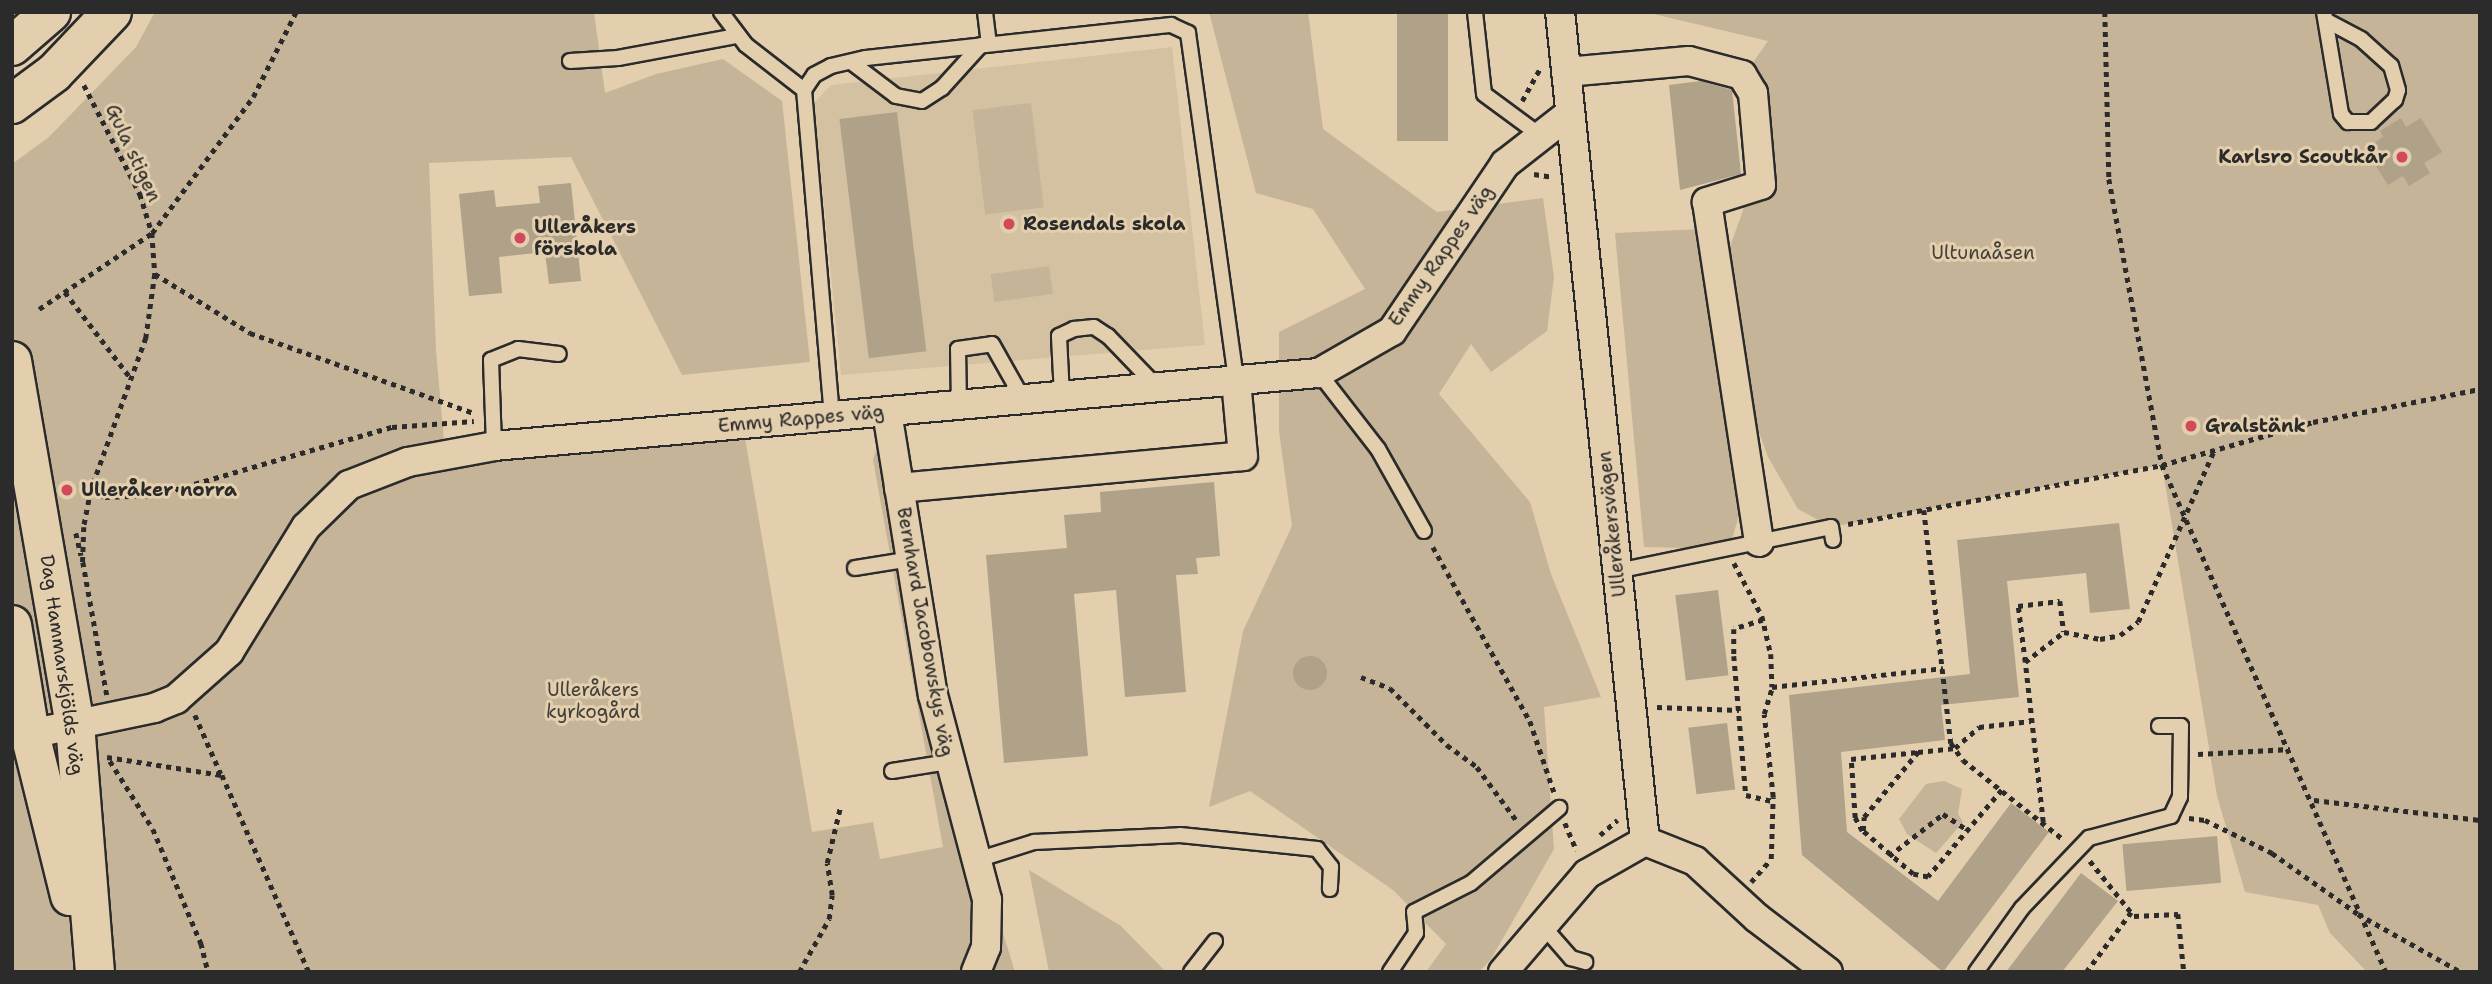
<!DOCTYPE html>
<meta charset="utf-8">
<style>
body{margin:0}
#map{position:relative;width:2492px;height:984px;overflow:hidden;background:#e3cfad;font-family:"Shantell Sans",sans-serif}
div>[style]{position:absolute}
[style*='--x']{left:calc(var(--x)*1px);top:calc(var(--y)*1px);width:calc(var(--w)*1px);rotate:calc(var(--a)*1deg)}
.built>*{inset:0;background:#d4c1a2}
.green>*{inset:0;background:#c5b498;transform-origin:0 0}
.building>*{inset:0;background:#b0a189;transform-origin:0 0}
.round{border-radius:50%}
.path>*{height:4.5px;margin-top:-2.25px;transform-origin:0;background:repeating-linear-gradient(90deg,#2b2b2b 0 5px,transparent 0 10px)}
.roads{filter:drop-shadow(2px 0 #2b2b2b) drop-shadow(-2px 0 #2b2b2b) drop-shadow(0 2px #2b2b2b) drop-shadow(0 -2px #2b2b2b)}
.service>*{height:14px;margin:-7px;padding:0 7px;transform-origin:7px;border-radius:7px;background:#e3cfad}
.minor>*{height:28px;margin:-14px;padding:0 14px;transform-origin:14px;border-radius:14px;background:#e3cfad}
.secondary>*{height:38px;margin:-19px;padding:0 19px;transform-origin:19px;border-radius:19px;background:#e3cfad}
.dots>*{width:19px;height:19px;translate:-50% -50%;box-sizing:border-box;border:4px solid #e3cfad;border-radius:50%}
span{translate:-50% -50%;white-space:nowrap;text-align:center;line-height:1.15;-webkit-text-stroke:6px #e3cfad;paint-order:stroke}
.street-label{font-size:19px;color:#2b2b2b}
.poi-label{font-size:19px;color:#2b2b2b;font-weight:700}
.right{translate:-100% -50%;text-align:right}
.left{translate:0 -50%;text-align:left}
.park-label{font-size:19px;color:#42403b}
.frame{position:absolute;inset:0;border:14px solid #2b2b2b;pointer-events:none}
</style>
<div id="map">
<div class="built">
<i style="clip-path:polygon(1172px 47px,1205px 345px,841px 375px,814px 103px,831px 85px)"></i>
</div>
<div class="green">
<i style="clip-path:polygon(155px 12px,594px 12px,605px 93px,656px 74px,723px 59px,782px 101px,810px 362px,682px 375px,571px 157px,429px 163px,436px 351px,445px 452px,743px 426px,812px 832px,873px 822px,880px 859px,943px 847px,873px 460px,887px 412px,980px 859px,1015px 972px,12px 972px,12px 164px,49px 137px,136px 47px)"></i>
<i style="clip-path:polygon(1209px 12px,1308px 12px,1323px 129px,1437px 212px,1543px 198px,1554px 277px,1547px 331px,1491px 372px,1471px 344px,1439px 394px,1530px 502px,1551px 574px,1601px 697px,1544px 707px,1554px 849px,1491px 959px,1479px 972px,1426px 972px,1446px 944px,1393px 890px,1250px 791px,1209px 807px,1243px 631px,1292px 526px,1279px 431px,1279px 332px,1365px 289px,1313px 209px,1256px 193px)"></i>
<i style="clip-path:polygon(1645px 12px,2480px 12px,2480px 972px,2367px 972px,2330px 933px,2318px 905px,2245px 892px,2217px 796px,2162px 465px,1831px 527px,1798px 509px,1768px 457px,1740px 380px,1725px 261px,1760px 162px,1754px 61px,1768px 41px)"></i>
<i style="left:1031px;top:103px;width:105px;height:59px;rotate:83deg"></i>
<i style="clip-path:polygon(1702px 229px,1743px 502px,1729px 549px,1644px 547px,1615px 233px)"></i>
<i style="left:1049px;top:266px;width:28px;height:59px;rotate:82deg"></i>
<i style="clip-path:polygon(1944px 781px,1962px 789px,1958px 814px,1963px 822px,1936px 853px,1907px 834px,1899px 819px,1926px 784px)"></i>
<i style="clip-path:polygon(1029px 870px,1121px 926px,1166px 972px,1049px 972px)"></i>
</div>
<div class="building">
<i style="left:1397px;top:12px;width:51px;height:129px"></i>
<i style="clip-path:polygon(1701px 81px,1732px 90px,1741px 174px,1680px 190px,1669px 85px)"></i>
<i style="left:897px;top:112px;width:241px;height:58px;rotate:83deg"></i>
<i style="clip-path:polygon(2401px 118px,2406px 127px,2421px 118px,2442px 152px,2424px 163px,2430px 173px,2409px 186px,2403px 176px,2388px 185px,2365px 149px,2383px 137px,2380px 131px)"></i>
<i style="clip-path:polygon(571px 183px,581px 281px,549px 284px,545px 252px,499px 257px,502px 293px,469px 296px,459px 194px,494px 190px,496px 207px,540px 203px,538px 186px)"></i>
<i style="clip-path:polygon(1214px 482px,1220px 556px,1196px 558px,1198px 574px,1176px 575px,1186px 692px,1125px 697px,1116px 590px,1074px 594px,1088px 756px,1004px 763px,986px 555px,1067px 548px,1064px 515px,1101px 512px,1100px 492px)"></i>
<i style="clip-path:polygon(2119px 523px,2130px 609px,2090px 613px,2086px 573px,2007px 581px,2019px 697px,1941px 705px,1945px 740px,1841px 752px,1847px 832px,1938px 901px,2011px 803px,2049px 832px,1943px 972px,1802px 855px,1789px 695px,1970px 674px,1957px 540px)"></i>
<i style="left:1718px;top:590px;width:86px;height:43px;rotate:83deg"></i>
<i class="round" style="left:1293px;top:656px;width:34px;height:34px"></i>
<i style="left:1727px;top:723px;width:67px;height:39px;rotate:83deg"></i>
<i style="left:2217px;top:836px;width:47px;height:95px;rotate:85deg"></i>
<i style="clip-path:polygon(2081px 873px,2118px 901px,2062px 972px,2006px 972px)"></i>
</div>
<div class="path">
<i style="--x:2105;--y:12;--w:167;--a:88.6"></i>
<i style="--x:2109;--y:179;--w:291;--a:79.5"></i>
<i style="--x:2162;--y:465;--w:554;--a:66.16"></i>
<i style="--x:84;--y:85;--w:123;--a:62.8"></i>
<i style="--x:140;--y:194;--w:41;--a:72.9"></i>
<i style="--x:152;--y:233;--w:41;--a:85.8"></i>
<i style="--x:155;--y:274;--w:65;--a:98"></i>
<i style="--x:146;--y:338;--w:162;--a:109.9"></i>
<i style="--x:91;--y:490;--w:38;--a:101"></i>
<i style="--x:84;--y:527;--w:35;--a:92"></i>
<i style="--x:83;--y:562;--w:135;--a:79.8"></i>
<i style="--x:1522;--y:101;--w:37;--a:-61"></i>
<i style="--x:1534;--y:174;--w:18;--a:9"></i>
<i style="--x:155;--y:274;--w:112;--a:31.8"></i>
<i style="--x:250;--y:333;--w:238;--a:19.7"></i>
<i style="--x:65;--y:292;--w:107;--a:52.6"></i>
<i style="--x:39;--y:309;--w:136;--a:-33.9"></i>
<i style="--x:152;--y:233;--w:169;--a:-53.4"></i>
<i style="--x:253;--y:97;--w:95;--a:-63.2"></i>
<i style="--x:91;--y:490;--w:16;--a:27"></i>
<i style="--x:105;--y:497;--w:51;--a:-2.2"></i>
<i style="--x:156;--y:495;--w:246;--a:-16.1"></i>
<i style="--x:392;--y:427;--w:82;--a:-4.2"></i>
<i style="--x:1924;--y:510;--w:235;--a:83.4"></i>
<i style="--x:1951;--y:743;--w:21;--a:55"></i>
<i style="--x:1963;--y:760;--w:129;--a:38.4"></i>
<i style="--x:1848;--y:524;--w:319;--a:-10.6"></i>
<i style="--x:2162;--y:465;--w:157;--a:-15.9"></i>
<i style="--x:2313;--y:422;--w:170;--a:-11.2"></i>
<i style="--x:76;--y:533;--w:23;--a:77"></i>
<i style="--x:1433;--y:547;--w:199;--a:60.9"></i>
<i style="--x:1530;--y:721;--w:75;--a:71.3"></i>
<i style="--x:1734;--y:563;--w:60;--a:62.2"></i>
<i style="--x:1762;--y:616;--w:39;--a:77"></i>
<i style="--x:1771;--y:654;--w:33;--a:88"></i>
<i style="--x:1763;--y:620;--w:30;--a:163"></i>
<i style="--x:1734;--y:629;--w:27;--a:90"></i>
<i style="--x:1734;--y:656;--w:140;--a:85.1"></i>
<i style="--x:1746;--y:795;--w:28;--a:13"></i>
<i style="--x:2025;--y:662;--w:56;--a:-97.1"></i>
<i style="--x:2018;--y:606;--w:42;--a:-6.8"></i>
<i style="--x:2060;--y:601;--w:31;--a:83"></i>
<i style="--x:1361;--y:677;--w:31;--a:21"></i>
<i style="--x:1390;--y:688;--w:81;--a:45"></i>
<i style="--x:1447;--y:745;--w:37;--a:36"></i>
<i style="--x:1477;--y:767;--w:67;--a:53.5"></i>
<i style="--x:1657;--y:707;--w:82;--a:2.1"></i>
<i style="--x:195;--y:715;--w:64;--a:66.2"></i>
<i style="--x:2198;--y:754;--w:92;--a:-3.1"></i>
<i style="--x:107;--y:757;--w:116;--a:8.9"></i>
<i style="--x:222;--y:775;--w:215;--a:66.2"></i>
<i style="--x:110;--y:761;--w:80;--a:57.7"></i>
<i style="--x:153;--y:829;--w:124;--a:67.2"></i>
<i style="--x:201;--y:943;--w:30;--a:76"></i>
<i style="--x:2002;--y:790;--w:114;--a:130.4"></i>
<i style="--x:1928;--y:877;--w:15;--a:-169"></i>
<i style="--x:1913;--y:874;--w:66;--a:-139.3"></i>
<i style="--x:1863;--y:831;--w:14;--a:-86"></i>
<i style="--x:1864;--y:817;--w:85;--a:-50.3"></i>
<i style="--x:1918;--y:752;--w:37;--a:-6"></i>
<i style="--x:1955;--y:748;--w:32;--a:-41"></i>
<i style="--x:1979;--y:727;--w:52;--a:-6.6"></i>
<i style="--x:2314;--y:800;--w:167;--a:6.9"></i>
<i style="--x:2189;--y:818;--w:16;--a:7"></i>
<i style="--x:2205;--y:820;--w:75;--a:26.2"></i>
<i style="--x:2272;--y:853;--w:105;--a:35.3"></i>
<i style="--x:2358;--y:914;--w:118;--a:29.4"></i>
<i style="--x:2043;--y:822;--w:161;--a:-96.4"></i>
<i style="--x:2025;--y:662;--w:49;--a:-37.6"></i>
<i style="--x:2064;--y:632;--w:37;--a:11"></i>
<i style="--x:2100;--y:639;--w:20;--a:-11"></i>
<i style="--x:2120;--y:635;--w:22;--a:-36"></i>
<i style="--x:2138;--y:622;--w:190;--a:-66.1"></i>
<i style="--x:1565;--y:823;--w:30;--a:67"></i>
<i style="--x:1862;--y:831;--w:15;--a:-118"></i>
<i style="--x:1855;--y:818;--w:59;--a:-93.9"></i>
<i style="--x:1851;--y:759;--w:67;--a:-6"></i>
<i style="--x:1600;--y:835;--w:23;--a:-41"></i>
<i style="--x:1889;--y:856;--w:68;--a:-37.9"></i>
<i style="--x:1943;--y:814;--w:31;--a:33"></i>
<i style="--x:2090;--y:861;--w:70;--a:51.3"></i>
<i style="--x:2134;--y:916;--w:44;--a:-2.6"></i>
<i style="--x:2178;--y:914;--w:58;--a:84.1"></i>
<i style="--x:1751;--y:882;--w:30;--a:-49"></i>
<i style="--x:1771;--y:859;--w:62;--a:-88.2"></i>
<i style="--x:1773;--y:797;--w:83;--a:-96.2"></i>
<i style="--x:1764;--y:714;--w:28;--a:-73"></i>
<i style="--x:1772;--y:687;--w:172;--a:-6.3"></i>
<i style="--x:799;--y:972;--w:61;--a:-60.5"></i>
<i style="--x:829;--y:919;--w:24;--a:-83"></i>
<i style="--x:832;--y:895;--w:32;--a:-99"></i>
<i style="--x:827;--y:863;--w:57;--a:-76.7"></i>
<i style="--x:2086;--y:972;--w:75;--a:-53.1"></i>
</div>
<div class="roads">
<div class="service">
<i style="--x:721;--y:12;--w:41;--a:52.9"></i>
<i style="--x:746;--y:45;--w:73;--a:37.8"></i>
<i style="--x:804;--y:90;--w:327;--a:85.1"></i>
<i style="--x:985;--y:12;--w:32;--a:83"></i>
<i style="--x:1475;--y:12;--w:82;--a:83.7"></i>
<i style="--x:1484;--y:94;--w:71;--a:36.4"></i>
<i style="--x:2324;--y:12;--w:103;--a:80.5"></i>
<i style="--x:2341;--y:114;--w:11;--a:49"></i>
<i style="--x:2348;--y:122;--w:23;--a:0"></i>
<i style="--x:2371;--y:122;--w:33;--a:-43"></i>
<i style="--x:2395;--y:100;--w:10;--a:-73"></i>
<i style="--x:2398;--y:90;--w:25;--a:-106"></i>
<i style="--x:2391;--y:66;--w:40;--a:-138"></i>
<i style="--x:2361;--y:39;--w:36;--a:-152"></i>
<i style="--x:570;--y:61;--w:48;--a:-3.6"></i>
<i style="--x:618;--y:58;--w:121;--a:-10.5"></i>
<i style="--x:851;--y:62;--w:56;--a:37.1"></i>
<i style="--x:896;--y:96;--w:26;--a:11"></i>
<i style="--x:922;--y:101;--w:24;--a:-33"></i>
<i style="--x:942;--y:88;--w:58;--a:-47.8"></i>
<i style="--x:804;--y:90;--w:18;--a:-56"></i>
<i style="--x:814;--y:75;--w:19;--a:-28"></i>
<i style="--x:831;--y:66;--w:36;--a:-13"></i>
<i style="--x:866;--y:58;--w:307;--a:-6.2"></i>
<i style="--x:1171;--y:25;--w:19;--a:25"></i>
<i style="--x:1188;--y:33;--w:351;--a:82.1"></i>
<i style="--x:1319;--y:373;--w:96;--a:52.2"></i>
<i style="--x:1378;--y:449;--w:94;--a:60.7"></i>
<i style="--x:1062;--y:396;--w:60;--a:-92.9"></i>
<i style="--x:1059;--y:336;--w:17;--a:-25"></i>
<i style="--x:1074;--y:329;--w:20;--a:-6"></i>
<i style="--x:1094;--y:327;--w:17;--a:33"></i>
<i style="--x:1108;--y:336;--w:71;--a:46.1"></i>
<i style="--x:959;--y:405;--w:56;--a:-91"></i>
<i style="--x:958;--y:349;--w:34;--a:-8"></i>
<i style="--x:992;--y:344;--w:63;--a:60.6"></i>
<i style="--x:494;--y:446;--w:86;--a:-92"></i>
<i style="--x:491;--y:360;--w:29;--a:-22"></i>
<i style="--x:518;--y:349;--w:41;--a:7"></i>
<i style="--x:855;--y:568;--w:57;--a:-9.1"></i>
<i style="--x:1617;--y:571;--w:218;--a:-11.6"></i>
<i style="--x:1831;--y:527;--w:13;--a:81"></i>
<i style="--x:892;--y:771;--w:58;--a:-9"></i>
<i style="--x:980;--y:859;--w:57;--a:-17.5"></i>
<i style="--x:1034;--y:842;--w:146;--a:-2.7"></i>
<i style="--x:1180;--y:835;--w:138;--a:5.8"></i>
<i style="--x:1317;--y:849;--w:23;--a:52"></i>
<i style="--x:1331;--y:867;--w:22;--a:93"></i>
<i style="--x:1543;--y:926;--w:43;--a:48.8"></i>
<i style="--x:1571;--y:958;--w:15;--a:16"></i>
<i style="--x:1191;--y:972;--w:39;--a:-52"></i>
<i style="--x:1390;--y:972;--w:47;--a:-56.3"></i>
<i style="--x:1416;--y:933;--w:21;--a:-95"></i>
<i style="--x:1414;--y:912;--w:64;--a:-27"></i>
<i style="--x:1471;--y:883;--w:116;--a:-40.4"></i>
<i style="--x:1976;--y:972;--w:79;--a:-54.3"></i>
<i style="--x:2022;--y:908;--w:97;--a:-46.3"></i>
<i style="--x:2089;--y:838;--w:85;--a:-15"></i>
<i style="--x:2171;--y:816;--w:21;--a:-65"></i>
<i style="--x:2180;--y:797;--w:71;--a:-89.2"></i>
<i style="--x:2181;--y:726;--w:22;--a:180"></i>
</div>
<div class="minor">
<i style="--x:1566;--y:72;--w:123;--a:-5.1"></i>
<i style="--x:1689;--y:61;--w:55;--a:14.8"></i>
<i style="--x:1742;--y:75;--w:21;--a:59"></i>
<i style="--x:1753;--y:93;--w:92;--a:85"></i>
<i style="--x:1761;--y:185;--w:57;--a:162.5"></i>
<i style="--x:1707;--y:202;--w:344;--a:81.3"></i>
<i style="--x:887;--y:412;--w:287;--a:80.8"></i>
<i style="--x:933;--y:695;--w:212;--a:75.2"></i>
<i style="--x:987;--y:900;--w:47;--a:91.2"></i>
<i style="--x:986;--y:947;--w:27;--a:112"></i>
<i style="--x:899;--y:488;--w:345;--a:-5.3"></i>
<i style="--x:1243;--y:456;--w:75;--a:-95.3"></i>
<i style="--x:30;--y:734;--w:127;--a:-11.8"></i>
<i style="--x:154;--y:708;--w:24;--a:-22"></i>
<i style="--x:176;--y:699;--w:71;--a:-41.6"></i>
<i style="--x:229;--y:652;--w:147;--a:-58.4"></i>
<i style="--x:306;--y:527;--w:60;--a:-44.3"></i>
<i style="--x:349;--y:485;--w:63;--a:-21.3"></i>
<i style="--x:408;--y:462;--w:87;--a:-10.5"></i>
<i style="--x:494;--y:446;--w:828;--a:-5.06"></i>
<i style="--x:1319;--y:373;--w:84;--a:-29.9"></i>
<i style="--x:1392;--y:331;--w:202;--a:-55.9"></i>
<i style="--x:1505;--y:164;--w:81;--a:-38"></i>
<i style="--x:1645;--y:841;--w:54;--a:21.8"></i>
<i style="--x:1695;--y:861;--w:84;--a:42.6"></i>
<i style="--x:1757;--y:918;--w:89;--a:37.3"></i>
<i style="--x:1503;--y:972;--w:129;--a:-49.4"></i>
<i style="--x:1587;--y:874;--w:67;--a:-29.6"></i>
<i style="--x:1645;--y:841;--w:833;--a:-95.85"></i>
</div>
<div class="secondary">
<i style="--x:12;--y:46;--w:52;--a:-41.1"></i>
<i style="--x:12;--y:104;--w:52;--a:-36.4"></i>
<i style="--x:54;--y:73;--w:84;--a:-46.4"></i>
<i style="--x:12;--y:361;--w:368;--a:80.2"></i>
<i style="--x:75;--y:724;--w:249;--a:85.4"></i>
<i style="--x:12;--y:625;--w:110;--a:80.6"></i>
<i style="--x:30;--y:734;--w:167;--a:76.1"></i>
</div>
</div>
<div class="dots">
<i style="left:2402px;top:157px;background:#d1495b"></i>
<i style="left:1009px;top:224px;background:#d1495b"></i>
<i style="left:520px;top:238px;background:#d1495b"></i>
<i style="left:2191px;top:426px;background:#d1495b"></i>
<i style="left:67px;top:490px;background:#d1495b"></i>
</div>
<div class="street-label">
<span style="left:133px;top:153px;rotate:65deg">Gula stigen</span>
<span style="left:1441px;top:256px;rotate:-55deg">Emmy Rappes väg</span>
<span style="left:801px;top:419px;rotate:-5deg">Emmy Rappes väg</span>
<span style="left:1612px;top:524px;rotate:-96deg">Ulleråkersvägen</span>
<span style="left:925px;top:632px;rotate:80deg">Bernhard Jacobowskys väg</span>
<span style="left:62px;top:665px;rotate:82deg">Dag Hammarskjölds väg</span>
</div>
<div class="poi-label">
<span class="right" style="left:2388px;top:157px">Karlsro Scoutkår</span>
<span class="left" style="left:1023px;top:224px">Rosendals skola</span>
<span class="left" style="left:534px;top:238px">Ulleråkers<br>förskola</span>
<span class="left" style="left:2205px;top:426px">Gralstänk</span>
<span class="left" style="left:81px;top:490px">Ulleråker norra</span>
</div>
<div class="park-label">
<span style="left:1983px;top:253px">Ultunaåsen</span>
<span style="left:593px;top:701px">Ulleråkers<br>kyrkogård</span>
</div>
<div class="frame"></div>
</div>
